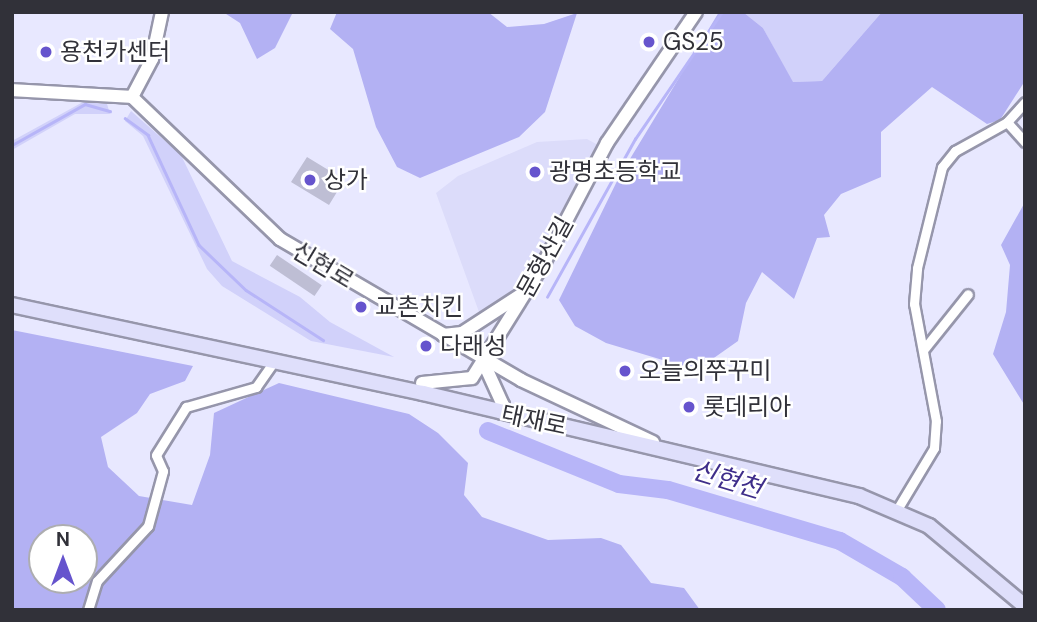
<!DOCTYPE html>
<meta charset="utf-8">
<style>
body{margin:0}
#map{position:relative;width:1037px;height:622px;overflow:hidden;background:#e8e8ff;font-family:"DM Sans","Noto Sans KR",sans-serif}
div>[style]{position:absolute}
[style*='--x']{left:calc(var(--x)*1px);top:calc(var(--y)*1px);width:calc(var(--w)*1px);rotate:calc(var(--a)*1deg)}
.built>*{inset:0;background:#dcdcfa}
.green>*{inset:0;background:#d1d1fa}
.forest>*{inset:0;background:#b3b1f3}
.stream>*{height:2.5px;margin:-1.25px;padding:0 1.25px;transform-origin:1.25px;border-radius:1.25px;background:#b7b5f8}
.river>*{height:18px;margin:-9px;padding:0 9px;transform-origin:9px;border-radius:9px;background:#b7b5f8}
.building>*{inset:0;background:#bebed4;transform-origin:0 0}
.roads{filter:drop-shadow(2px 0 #9696ab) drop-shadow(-2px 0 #9696ab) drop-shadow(0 2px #9696ab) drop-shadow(0 -2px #9696ab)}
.street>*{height:9px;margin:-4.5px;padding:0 4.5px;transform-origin:4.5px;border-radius:4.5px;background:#fff}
.secondary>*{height:12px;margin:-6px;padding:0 6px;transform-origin:6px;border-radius:6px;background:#fff}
.primary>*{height:14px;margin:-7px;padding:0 7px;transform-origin:7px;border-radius:7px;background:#dfdffb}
.dots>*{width:19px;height:19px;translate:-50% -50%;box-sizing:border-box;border:4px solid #fff;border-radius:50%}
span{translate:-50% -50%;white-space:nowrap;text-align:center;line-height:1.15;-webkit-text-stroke:5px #fff;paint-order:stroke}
.poi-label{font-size:24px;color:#313139}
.left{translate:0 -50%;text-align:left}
.street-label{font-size:24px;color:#313139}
.water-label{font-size:26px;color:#3e2d8a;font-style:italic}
.frame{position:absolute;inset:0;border:14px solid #313139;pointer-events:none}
.north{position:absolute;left:28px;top:524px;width:70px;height:70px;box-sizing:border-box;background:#fff;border:2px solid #adadb0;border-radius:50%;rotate:0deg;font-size:19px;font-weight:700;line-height:28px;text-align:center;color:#313139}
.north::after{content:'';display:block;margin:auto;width:24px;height:32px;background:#6654cd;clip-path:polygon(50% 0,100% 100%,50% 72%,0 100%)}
</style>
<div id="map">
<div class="built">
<i style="clip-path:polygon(587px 139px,598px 145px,597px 154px,542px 256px,500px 304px,479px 312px,436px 193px,458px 176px,537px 142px)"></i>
</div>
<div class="green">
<i style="clip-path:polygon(743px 12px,882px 12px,822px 81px,792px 82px,763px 28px)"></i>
<i style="clip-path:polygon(83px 102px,107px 104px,110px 114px,75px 114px,12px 150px,12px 141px)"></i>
<i style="clip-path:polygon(131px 111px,181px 155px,232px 261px,300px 297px,330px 322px,394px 357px,311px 341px,222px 286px,207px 269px,143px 136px,125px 121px)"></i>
</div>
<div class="forest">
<i style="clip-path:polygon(223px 12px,293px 12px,275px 48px,257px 59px,240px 23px)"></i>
<i style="clip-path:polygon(337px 12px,488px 12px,507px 27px,544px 24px,577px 13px,545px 112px,519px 137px,420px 178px,397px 167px,376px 127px,353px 49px,330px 29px)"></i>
<i style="clip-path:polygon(719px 12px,743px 12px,763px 28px,793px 82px,822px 81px,882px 12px,1025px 12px,1023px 84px,1000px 120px,987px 124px,932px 87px,881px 132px,881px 177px,841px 194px,824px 215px,830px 237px,817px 238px,794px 299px,762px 272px,746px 303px,738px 341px,711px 360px,686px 367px,606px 343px,575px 326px,559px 300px,619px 177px)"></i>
<i style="clip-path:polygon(1025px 202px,1025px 406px,993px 354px,1006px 312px,1010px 265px,1001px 245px)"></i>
<i style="clip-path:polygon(evenodd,12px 330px,193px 366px,185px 381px,150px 394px,137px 413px,101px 437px,108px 467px,139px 496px,192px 505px,210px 455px,214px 413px,279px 383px,409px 414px,438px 433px,468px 463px,464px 495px,482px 517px,548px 540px,601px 538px,621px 545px,651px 583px,684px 588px,700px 610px,12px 610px,12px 330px,42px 538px,84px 538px,84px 580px,42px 580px,42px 538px)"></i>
</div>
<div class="stream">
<i style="--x:125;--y:118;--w:29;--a:36"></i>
<i style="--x:148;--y:135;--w:121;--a:65.1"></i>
<i style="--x:199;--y:245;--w:65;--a:43.8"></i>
<i style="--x:246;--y:290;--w:92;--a:33"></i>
<i style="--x:12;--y:145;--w:84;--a:-29.3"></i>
<i style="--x:85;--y:104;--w:26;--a:16"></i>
<i style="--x:547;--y:297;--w:181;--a:-60.9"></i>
<i style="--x:635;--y:139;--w:154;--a:-55.6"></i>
</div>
<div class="river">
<i style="--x:488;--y:431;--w:141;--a:22"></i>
<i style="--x:619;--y:484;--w:49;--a:7"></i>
<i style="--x:668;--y:490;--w:179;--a:16.5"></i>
<i style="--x:840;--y:541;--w:72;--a:30.1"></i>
<i style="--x:902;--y:577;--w:48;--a:43.3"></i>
</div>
<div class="building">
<i style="clip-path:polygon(307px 157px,330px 171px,325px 178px,340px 187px,329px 205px,291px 182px)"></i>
<i style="left:277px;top:255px;width:54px;height:13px;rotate:34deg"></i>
</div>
<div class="roads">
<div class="street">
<i style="--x:1007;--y:122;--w:27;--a:48"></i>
<i style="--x:924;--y:349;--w:70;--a:-51.3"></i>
<i style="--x:898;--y:508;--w:70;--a:-59"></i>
<i style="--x:934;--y:448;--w:27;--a:-86"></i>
<i style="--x:936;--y:421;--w:119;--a:-100.6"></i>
<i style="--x:914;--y:304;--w:36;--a:-85"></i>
<i style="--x:917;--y:268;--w:104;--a:-76.1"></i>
<i style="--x:942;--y:167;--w:21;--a:-51"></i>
<i style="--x:955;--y:151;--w:60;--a:-29.1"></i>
<i style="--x:1007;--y:122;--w:27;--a:-48"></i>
<i style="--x:88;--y:610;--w:30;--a:-73"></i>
<i style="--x:97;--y:581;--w:75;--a:-47.2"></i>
<i style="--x:148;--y:526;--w:57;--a:-74.7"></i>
<i style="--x:163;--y:471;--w:17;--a:-114"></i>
<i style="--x:156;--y:455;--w:57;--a:-58"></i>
<i style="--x:186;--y:407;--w:73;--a:-15.9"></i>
<i style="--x:256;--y:387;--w:29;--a:-55"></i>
</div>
<div class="secondary">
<i style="--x:12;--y:90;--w:120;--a:3.3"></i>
<i style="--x:132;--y:97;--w:205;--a:43.8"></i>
<i style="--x:280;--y:239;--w:279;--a:30.3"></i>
<i style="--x:521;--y:380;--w:146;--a:25.2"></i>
<i style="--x:132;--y:97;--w:43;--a:-62.2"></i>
<i style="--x:152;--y:59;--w:48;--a:-78"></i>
<i style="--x:443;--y:335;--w:19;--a:-6"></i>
<i style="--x:462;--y:333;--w:72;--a:-33"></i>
<i style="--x:482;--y:359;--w:51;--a:65.5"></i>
<i style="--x:503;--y:405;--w:8;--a:104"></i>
<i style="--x:422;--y:383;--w:50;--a:-5.7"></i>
<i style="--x:472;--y:378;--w:138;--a:-58"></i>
<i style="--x:545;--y:261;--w:133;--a:-62.3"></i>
<i style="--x:607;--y:143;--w:158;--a:-55.8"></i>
</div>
<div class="primary">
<i style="--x:12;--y:305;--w:420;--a:12.1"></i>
<i style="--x:423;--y:393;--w:448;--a:13.3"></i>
<i style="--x:859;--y:496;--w:76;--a:23.2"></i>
<i style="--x:929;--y:526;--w:125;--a:39.8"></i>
</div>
</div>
<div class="dots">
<i style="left:649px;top:42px;background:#6654cd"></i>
<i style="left:46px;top:52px;background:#6654cd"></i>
<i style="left:535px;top:172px;background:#6654cd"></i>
<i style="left:310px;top:180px;background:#6654cd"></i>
<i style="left:361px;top:307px;background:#6654cd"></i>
<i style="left:426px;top:346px;background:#6654cd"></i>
<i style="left:625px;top:371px;background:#6654cd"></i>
<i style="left:689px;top:407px;background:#6654cd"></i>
</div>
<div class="poi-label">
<span class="left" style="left:663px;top:42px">GS25</span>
<span class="left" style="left:60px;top:52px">용천카센터</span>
<span class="left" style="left:549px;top:172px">광명초등학교</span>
<span class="left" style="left:324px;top:180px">상가</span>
<span class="left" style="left:375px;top:307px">교촌치킨</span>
<span class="left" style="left:440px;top:346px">다래성</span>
<span class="left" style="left:639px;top:371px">오늘의쭈꾸미</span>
<span class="left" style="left:703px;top:407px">롯데리아</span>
</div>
<div class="street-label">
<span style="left:545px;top:257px;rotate:-61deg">문형산길</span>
<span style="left:323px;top:265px;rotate:31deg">신현로</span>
<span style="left:534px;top:420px;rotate:12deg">태재로</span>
</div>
<div class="water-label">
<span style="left:727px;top:480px;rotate:17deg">신현천</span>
</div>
<div class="frame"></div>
<div class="north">N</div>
</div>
